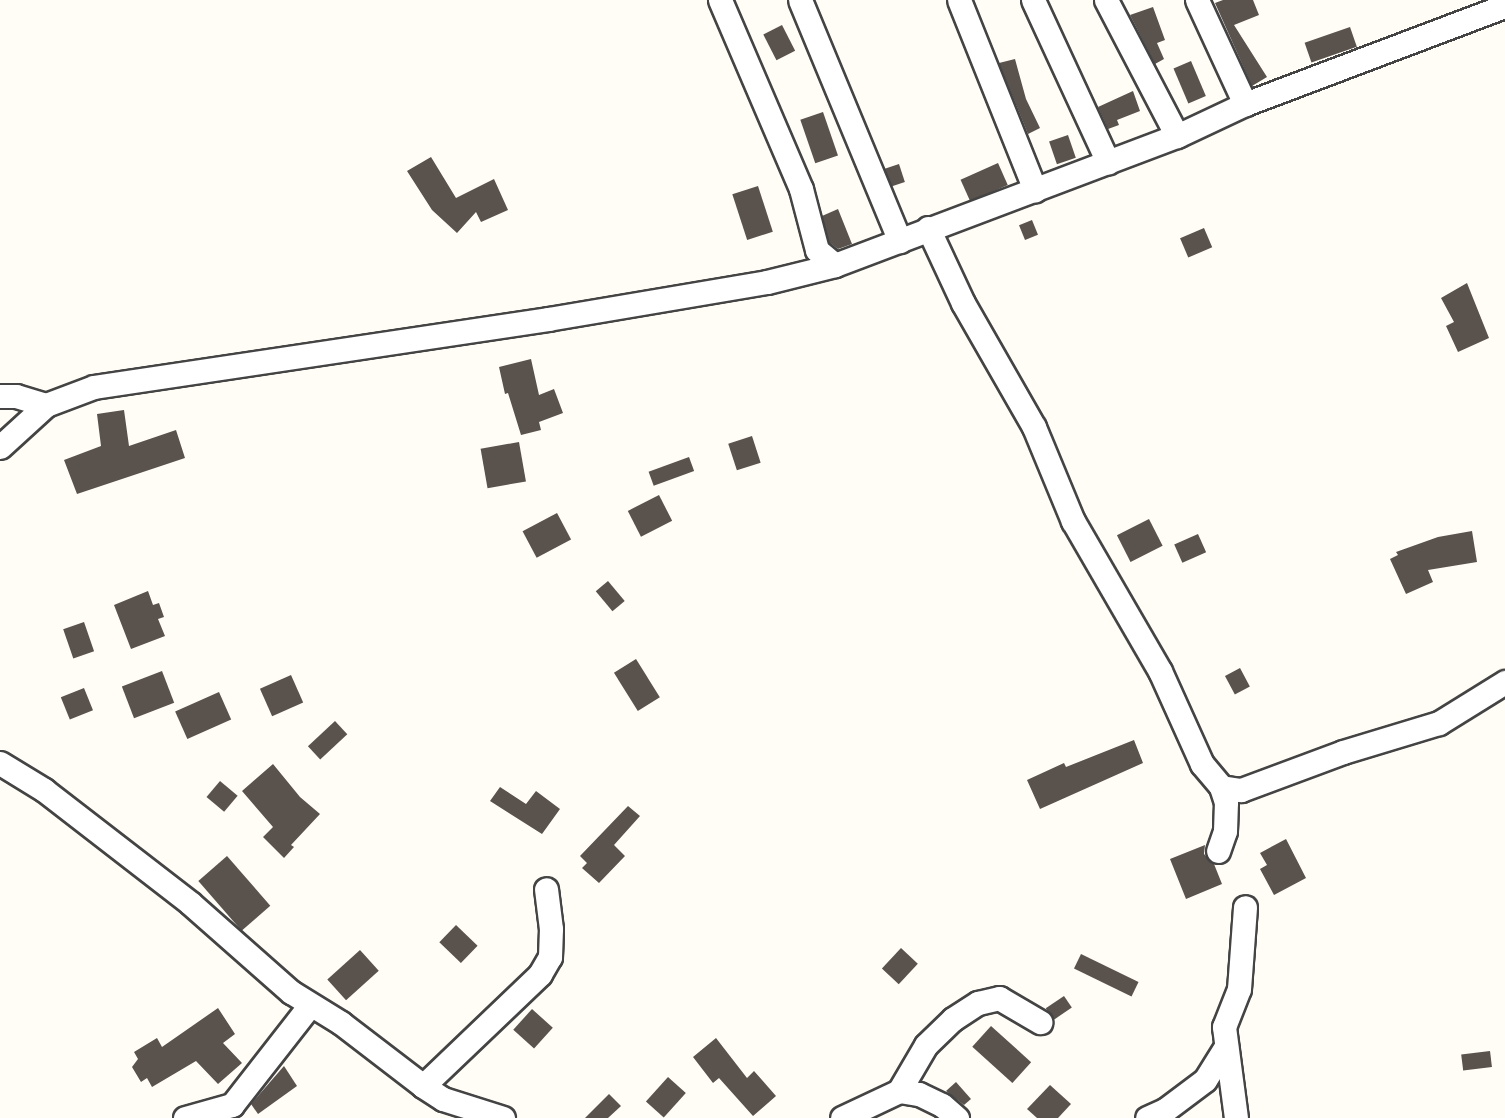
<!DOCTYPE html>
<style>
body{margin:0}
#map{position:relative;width:1505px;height:1118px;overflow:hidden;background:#fffdf5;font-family:"Source Serif 4",serif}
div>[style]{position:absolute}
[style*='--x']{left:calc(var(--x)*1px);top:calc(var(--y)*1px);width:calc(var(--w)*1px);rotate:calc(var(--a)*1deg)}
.building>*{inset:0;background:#5a524d;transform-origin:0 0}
.roads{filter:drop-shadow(2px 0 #444) drop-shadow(-2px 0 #444) drop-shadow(0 2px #444) drop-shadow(0 -2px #444)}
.minor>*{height:23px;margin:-11.5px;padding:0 11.5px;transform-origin:11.5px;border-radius:11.5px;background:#fff}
span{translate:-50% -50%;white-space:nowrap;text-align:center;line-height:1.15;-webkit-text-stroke:7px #fff;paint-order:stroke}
</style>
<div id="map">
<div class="building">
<i style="clip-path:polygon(1223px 0,1253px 0,1259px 15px,1234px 25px,1267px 77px,1252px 86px,1215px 3px)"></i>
<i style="clip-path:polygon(1153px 7px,1165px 40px,1157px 43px,1164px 59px,1155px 64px,1130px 15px)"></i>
<i style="left:782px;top:25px;width:29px;height:21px;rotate:63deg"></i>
<i style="left:1350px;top:27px;width:21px;height:48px;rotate:71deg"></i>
<i style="clip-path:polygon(1015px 59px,1026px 99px,1040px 128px,1028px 134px,999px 63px)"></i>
<i style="left:1191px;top:61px;width:38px;height:19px;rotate:67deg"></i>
<i style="clip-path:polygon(1133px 91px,1140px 111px,1117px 120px,1119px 125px,1108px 129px,1098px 107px)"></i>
<i style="left:823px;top:112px;width:46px;height:24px;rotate:71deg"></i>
<i style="left:1068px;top:135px;width:24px;height:20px;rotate:71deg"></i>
<i style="clip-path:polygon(431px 157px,456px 198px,494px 179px,508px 210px,481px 222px,476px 212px,457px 233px,432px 210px,407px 171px)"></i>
<i style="left:998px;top:163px;width:24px;height:41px;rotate:66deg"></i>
<i style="left:899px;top:164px;width:19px;height:15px;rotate:72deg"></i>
<i style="left:758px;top:186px;width:48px;height:27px;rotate:72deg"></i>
<i style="clip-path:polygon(838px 209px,852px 244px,838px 249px,829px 242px,822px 216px)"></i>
<i style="left:1032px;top:220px;width:16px;height:14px;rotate:68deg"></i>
<i style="left:1204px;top:228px;width:21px;height:26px;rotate:67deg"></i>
<i style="clip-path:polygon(1467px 283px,1489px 338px,1458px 352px,1446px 326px,1454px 322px,1441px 298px)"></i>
<i style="clip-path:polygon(531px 359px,539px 395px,554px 389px,563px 413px,539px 422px,541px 430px,521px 435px,508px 393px,505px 394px,499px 367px)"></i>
<i style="clip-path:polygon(124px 410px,129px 446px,176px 430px,185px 458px,77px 494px,64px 460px,101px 446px,97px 414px)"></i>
<i style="left:752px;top:436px;width:28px;height:25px;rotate:72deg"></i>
<i style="left:519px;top:442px;width:40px;height:39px;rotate:80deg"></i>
<i style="left:689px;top:457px;width:15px;height:43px;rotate:70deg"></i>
<i style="left:659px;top:495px;width:29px;height:35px;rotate:63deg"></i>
<i style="left:557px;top:513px;width:30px;height:39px;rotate:62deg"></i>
<i style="left:1149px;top:519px;width:30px;height:36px;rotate:63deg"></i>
<i style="clip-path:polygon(1472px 531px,1477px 562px,1428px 570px,1433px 582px,1406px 594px,1390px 559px,1398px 555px,1396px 552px,1438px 537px)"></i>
<i style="left:1198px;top:534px;width:20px;height:26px;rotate:66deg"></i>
<i style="left:608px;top:581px;width:26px;height:16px;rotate:50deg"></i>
<i style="clip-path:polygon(148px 591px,153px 605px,159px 603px,164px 617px,158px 619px,165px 636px,131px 649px,114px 605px)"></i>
<i style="left:84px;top:622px;width:31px;height:22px;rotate:71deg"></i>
<i style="left:636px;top:659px;width:45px;height:26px;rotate:58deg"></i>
<i style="left:1240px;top:668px;width:21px;height:17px;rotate:62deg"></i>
<i style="left:162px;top:671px;width:34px;height:43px;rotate:69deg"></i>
<i style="left:291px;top:675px;width:30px;height:34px;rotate:66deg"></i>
<i style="left:84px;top:688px;width:24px;height:25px;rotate:68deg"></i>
<i style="left:219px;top:692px;width:30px;height:48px;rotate:66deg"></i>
<i style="left:335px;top:721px;width:18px;height:37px;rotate:47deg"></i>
<i style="clip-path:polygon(1134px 740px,1143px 763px,1040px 809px,1027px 780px,1064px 763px,1066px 767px)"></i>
<i style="clip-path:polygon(273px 764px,300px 797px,320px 814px,291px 845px,294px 847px,284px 858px,263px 837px,273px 827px,242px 791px)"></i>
<i style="left:220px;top:781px;width:23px;height:21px;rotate:40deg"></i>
<i style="clip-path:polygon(500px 787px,526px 804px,536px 791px,560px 809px,542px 834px,490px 801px)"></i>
<i style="clip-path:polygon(628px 806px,640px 816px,614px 845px,625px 856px,599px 883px,582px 868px,587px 863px,580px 856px)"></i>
<i style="clip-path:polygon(1286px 839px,1306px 878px,1274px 895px,1260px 869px,1267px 865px,1260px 853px)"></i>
<i style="clip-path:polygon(1205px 845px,1204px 854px,1214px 864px,1222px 884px,1186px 899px,1170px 859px)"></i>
<i style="left:227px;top:856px;width:66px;height:38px;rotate:49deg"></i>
<i style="left:456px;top:925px;width:30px;height:24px;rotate:44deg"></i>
<i style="left:901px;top:948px;width:23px;height:28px;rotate:43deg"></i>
<i style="left:360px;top:950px;width:28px;height:44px;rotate:48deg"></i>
<i style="left:1081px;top:954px;width:64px;height:16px;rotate:26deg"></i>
<i style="left:1064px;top:996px;width:14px;height:22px;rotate:56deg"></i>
<i style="clip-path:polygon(218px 1008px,235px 1034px,223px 1043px,242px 1063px,218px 1084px,196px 1061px,152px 1087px,147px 1078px,141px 1082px,132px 1067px,138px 1059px,134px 1052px,157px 1038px,162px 1047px)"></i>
<i style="left:532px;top:1009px;width:28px;height:28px;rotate:42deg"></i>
<i style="left:991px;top:1026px;width:54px;height:28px;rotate:42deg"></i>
<i style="clip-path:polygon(716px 1038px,747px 1078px,754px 1071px,776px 1096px,753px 1116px,719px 1078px,713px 1083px,693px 1057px)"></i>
<i style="left:1490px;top:1051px;width:16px;height:29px;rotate:83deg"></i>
<i style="clip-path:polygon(284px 1066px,297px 1086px,258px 1114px,251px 1104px)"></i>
<i style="left:668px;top:1077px;width:24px;height:33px;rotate:42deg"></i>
<i style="clip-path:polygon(956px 1082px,971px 1099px,964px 1105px,946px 1091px)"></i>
<i style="clip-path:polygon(1050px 1085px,1071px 1104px,1058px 1118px,1037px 1118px,1027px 1109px)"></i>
<i style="clip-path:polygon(609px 1094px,621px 1106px,608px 1118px,585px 1118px)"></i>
</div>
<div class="roads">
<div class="minor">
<i style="--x:720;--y:0;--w:206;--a:66.8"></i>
<i style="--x:801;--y:189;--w:63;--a:75.3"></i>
<i style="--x:817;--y:250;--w:23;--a:40"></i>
<i style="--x:800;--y:0;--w:261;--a:67.5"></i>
<i style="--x:959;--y:0;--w:205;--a:68.2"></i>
<i style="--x:1033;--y:0;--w:179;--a:65.2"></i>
<i style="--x:1106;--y:0;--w:153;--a:62.4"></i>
<i style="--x:1197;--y:0;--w:115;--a:65.2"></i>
<i style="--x:928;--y:228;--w:83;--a:65"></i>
<i style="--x:963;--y:303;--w:143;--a:60.2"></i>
<i style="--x:1034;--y:427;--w:102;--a:67.5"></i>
<i style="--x:1073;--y:521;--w:173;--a:59.9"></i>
<i style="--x:1160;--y:671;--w:102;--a:65.7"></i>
<i style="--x:1202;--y:764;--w:30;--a:50"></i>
<i style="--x:1221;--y:787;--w:16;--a:72"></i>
<i style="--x:1226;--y:802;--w:29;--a:92"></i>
<i style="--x:1225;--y:831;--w:21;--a:109"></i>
<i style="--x:0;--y:396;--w:16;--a:0"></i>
<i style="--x:16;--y:396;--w:31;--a:17"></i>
<i style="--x:0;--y:447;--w:62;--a:-42.4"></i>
<i style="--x:46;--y:405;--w:51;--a:-20.6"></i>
<i style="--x:94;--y:387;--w:459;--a:-8.5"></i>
<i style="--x:548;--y:319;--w:222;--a:-9.6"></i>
<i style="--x:767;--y:282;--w:70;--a:-14"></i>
<i style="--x:835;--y:265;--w:366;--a:-20.7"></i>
<i style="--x:1177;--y:136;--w:75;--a:-25.2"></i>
<i style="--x:1245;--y:104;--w:278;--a:-20.7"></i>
<i style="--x:0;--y:763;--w:52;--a:31.5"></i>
<i style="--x:44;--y:790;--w:185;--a:37.7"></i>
<i style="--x:190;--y:903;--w:135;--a:41.4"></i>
<i style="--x:291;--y:992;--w:59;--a:31.8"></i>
<i style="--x:341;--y:1023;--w:103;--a:37.5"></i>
<i style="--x:423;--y:1086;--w:24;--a:33"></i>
<i style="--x:443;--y:1099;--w:63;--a:17.6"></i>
<i style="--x:1221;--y:787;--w:20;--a:9"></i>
<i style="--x:1241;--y:790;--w:109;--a:-20.4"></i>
<i style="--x:1343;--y:752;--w:100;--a:-16.8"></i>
<i style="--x:1439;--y:723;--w:78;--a:-31.8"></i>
<i style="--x:423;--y:1086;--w:162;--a:-43.7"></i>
<i style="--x:540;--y:974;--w:20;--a:-60"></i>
<i style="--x:550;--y:957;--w:28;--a:-88"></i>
<i style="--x:551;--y:929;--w:40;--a:-97.1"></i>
<i style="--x:899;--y:1091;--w:53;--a:-59.6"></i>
<i style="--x:926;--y:1045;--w:37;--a:-44"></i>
<i style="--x:953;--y:1019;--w:30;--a:-33"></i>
<i style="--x:978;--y:1003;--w:22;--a:-13"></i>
<i style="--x:999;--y:998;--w:48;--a:30.3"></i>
<i style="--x:185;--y:1118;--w:49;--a:-15.5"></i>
<i style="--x:232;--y:1105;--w:127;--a:-52"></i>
<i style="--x:842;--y:1118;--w:63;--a:-25.3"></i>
<i style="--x:899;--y:1091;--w:20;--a:9"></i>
<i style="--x:919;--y:1094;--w:25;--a:26"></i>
<i style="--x:942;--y:1105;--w:20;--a:41"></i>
<i style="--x:1147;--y:1118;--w:20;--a:-24"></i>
<i style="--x:1165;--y:1110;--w:50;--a:-36.9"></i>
<i style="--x:1205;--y:1080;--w:40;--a:-58"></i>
<i style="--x:1236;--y:1118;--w:92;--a:-97.5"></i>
<i style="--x:1224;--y:1027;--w:41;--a:-68.5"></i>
<i style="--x:1239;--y:989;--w:82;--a:-85.8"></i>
</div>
</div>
</div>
